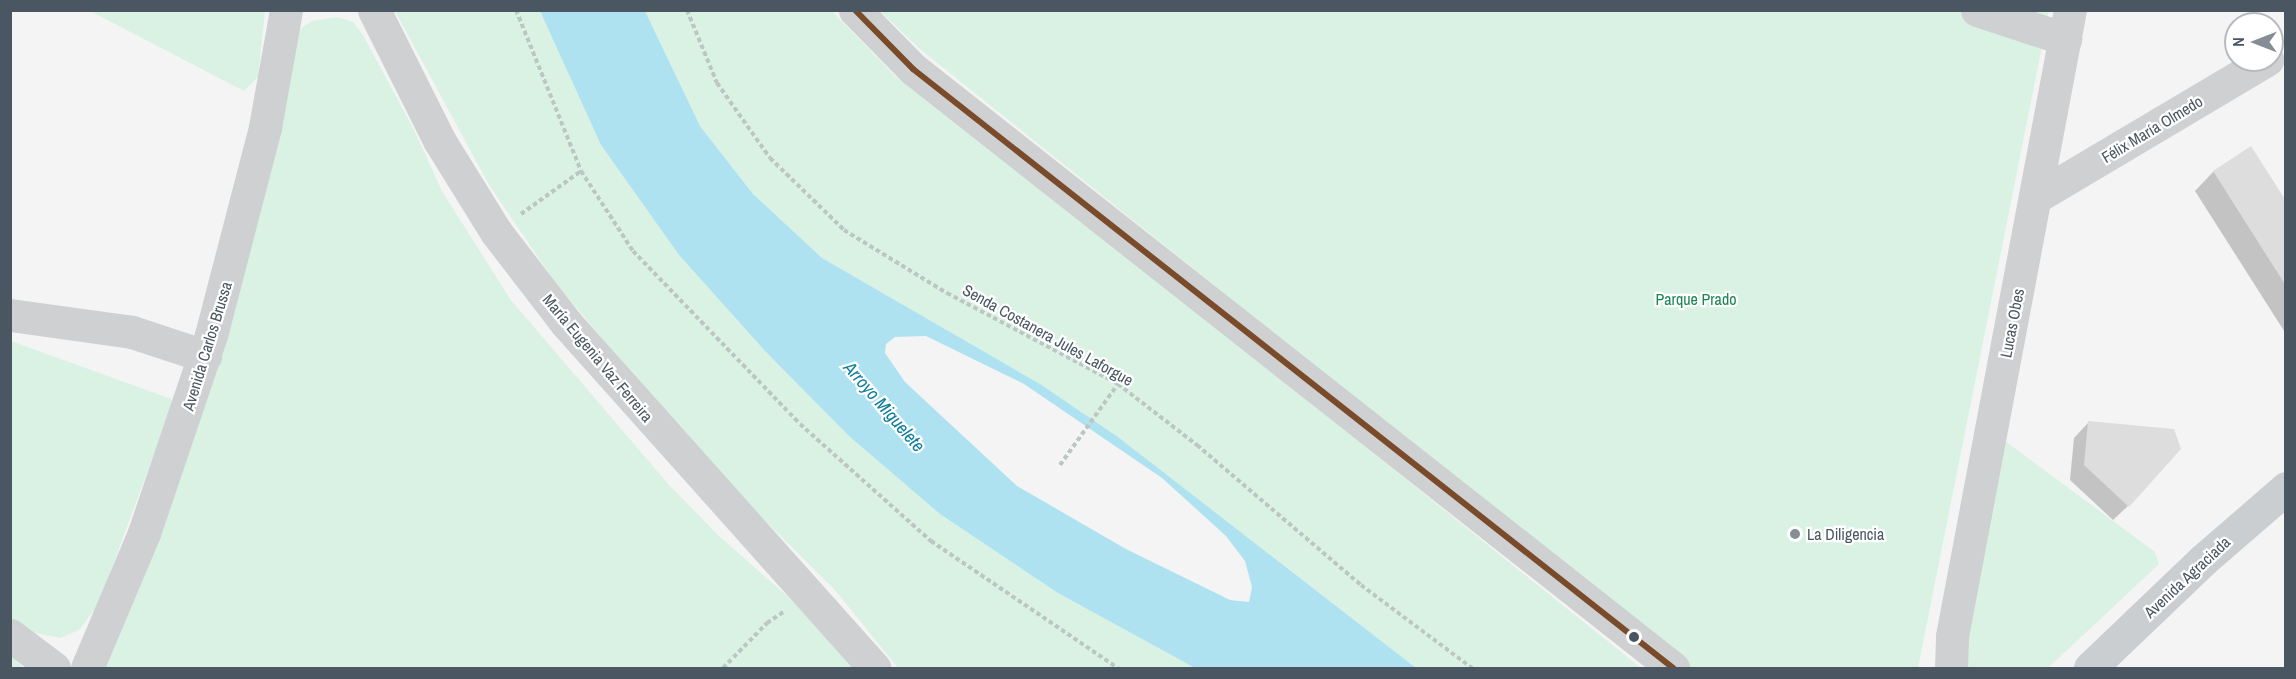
<!DOCTYPE html>
<meta charset="utf-8">
<style>
body{margin:0}
#map{position:relative;width:2296px;height:679px;overflow:hidden;background:#f4f4f4;font-family:"Archivo Narrow",sans-serif}
div>[style]{position:absolute}
[style*='--x']{left:calc(var(--x)*1px);top:calc(var(--y)*1px);width:calc(var(--w)*1px);rotate:calc(var(--a)*1deg)}
.green>*{inset:0;background:#d9f2e3}
.water>*{inset:0;background:#aee2f0}
.shadow>*{inset:0;background:#0003}
.building>*{inset:0;background:#ddddde}
.path>*{height:4px;margin-top:-2px;transform-origin:0;background:repeating-linear-gradient(90deg,#bcc7c4 0 4.5px,transparent 0 7.5px)}
.minor>*{height:33px;margin:-16.5px;padding:0 16.5px;transform-origin:16.5px;border-radius:16.5px;background:#ced0d2}
.major>*{height:33px;margin:-16.5px;padding:0 16.5px;transform-origin:16.5px;border-radius:16.5px;background:#caced1}
.bus-1>*{height:6px;margin:-3px;padding:0 3px;transform-origin:3px;border-radius:3px;background:#7a4b2a}
.dots>*{width:16px;height:16px;translate:-50% -50%;box-sizing:border-box;border:3px solid #fff;border-radius:50%}
span{translate:-50% -50%;white-space:nowrap;text-align:center;line-height:1.15;-webkit-text-stroke:4.5px #fff;paint-order:stroke}
.street-label{font-size:16px;color:#4a5661}
.park-label{font-size:16px;color:#17864f}
.poi-label{font-size:16px;color:#4a5661}
.left{translate:0 -50%;text-align:left}
.water-label{font-size:18px;color:#0c7c9b;font-style:italic}
.frame{position:absolute;inset:0;border:12px solid #4a5661;pointer-events:none}
.north{position:absolute;left:2224px;top:12px;width:60px;height:60px;box-sizing:border-box;background:#fff;border:2px solid #b7bbc0;border-radius:50%;rotate:270deg;font-size:16px;font-weight:700;line-height:24px;text-align:center;color:#4a5661}
.north::after{content:'';display:block;margin:auto;width:21px;height:27px;background:#868d94;clip-path:polygon(50% 0,100% 100%,50% 72%,0 100%)}
</style>
<div id="map">
<div class="green">
<i style="clip-path:polygon(90px 11px,265px 11px,258px 77px,244px 91px)"></i>
<i style="clip-path:polygon(395px 11px,540px 11px,601px 145px,679px 255px,766px 352px,849px 436px,940px 514px,1058px 593px,1195px 668px,898px 668px,835px 590px,711px 467px,557px 285px,489px 185px)"></i>
<i style="clip-path:polygon(645px 11px,832px 11px,895px 76px,1210px 322px,1641px 668px,1416px 668px,1118px 437px,1040px 384px,822px 258px,753px 194px,700px 126px)"></i>
<i style="clip-path:polygon(880px 11px,2049px 11px,1918px 668px,1691px 668px,921px 50px)"></i>
<i style="clip-path:polygon(337px 17px,353px 22px,363px 35px,414px 130px,442px 191px,510px 299px,669px 485px,719px 536px,786px 595px,856px 668px,99px 668px,294px 33px,312px 21px)"></i>
<i style="clip-path:polygon(11px 341px,174px 400px,98px 605px,79px 630px,60px 638px,31px 632px,14px 656px,23px 668px,11px 668px)"></i>
<i style="clip-path:polygon(2001px 438px,2155px 552px,2159px 564px,2048px 668px,1962px 668px)"></i>
</div>
<div class="water">
<i style="clip-path:polygon(evenodd,540px 11px,645px 11px,700px 126px,753px 194px,822px 258px,1040px 384px,1118px 437px,1416px 668px,1195px 668px,1058px 593px,940px 514px,849px 436px,766px 352px,679px 255px,601px 145px,540px 11px,926px 336px,1024px 384px,1162px 478px,1226px 536px,1245px 561px,1252px 587px,1249px 602px,1230px 600px,1126px 549px,1017px 486px,905px 382px,885px 353px,886px 344px,895px 337px,926px 336px)"></i>
</div>
<div class="shadow">
<i style="clip-path:polygon(2250px 148px,2286px 204px,2286px 334px,2195px 191px,2213px 172px)"></i>
<i style="clip-path:polygon(2088px 423px,2128px 506px,2113px 520px,2070px 480px,2074px 438px)"></i>
</div>
<div class="building">
<i style="clip-path:polygon(2251px 146px,2286px 201px,2286px 286px,2213px 171px)"></i>
<i style="clip-path:polygon(2088px 421px,2174px 429px,2181px 449px,2129px 507px,2084px 465px)"></i>
</div>
<div class="path">
<i style="--x:516;--y:10;--w:174;--a:68"></i>
<i style="--x:581;--y:171;--w:95;--a:57"></i>
<i style="--x:633;--y:251;--w:240;--a:46"></i>
<i style="--x:800;--y:424;--w:176;--a:41.8"></i>
<i style="--x:931;--y:541;--w:226;--a:34.2"></i>
<i style="--x:687;--y:10;--w:79;--a:67.7"></i>
<i style="--x:717;--y:83;--w:92;--a:54.8"></i>
<i style="--x:770;--y:158;--w:103;--a:44.2"></i>
<i style="--x:844;--y:230;--w:121;--a:31.5"></i>
<i style="--x:947;--y:293;--w:194;--a:28"></i>
<i style="--x:1118;--y:384;--w:100;--a:37.7"></i>
<i style="--x:1197;--y:445;--w:216;--a:40.5"></i>
<i style="--x:1361;--y:585;--w:139;--a:36.8"></i>
<i style="--x:521;--y:214;--w:74;--a:-35.6"></i>
<i style="--x:1060;--y:465;--w:100;--a:-54.4"></i>
<i style="--x:723;--y:668;--w:63;--a:-45.6"></i>
<i style="--x:767;--y:623;--w:22;--a:-34"></i>
</div>
<div class="minor">
<i style="--x:374;--y:10;--w:145;--a:63.4"></i>
<i style="--x:439;--y:140;--w:108;--a:58.2"></i>
<i style="--x:496;--y:232;--w:115;--a:52.4"></i>
<i style="--x:566;--y:323;--w:463;--a:48.2"></i>
<i style="--x:855;--y:10;--w:83;--a:45.5"></i>
<i style="--x:913;--y:69;--w:968;--a:38.24"></i>
<i style="--x:1977;--y:10;--w:93;--a:18.2"></i>
<i style="--x:2036;--y:197;--w:269;--a:-30.7"></i>
<i style="--x:10;--y:315;--w:123;--a:7.9"></i>
<i style="--x:132;--y:332;--w:77;--a:18.2"></i>
<i style="--x:10;--y:635;--w:55;--a:36.9"></i>
<i style="--x:87;--y:668;--w:147;--a:-67.1"></i>
<i style="--x:144;--y:533;--w:209;--a:-71.3"></i>
<i style="--x:211;--y:335;--w:215;--a:-75.4"></i>
<i style="--x:265;--y:127;--w:119;--a:-79.8"></i>
<i style="--x:1951;--y:668;--w:32;--a:-88"></i>
<i style="--x:1952;--y:636;--w:637;--a:-79.33"></i>
</div>
<div class="major">
<i style="--x:2090;--y:668;--w:156;--a:-43.7"></i>
<i style="--x:2203;--y:560;--w:110;--a:-40.9"></i>
</div>
<div class="bus-1">
<i style="--x:855;--y:10;--w:83;--a:45.5"></i>
<i style="--x:913;--y:69;--w:968;--a:38.24"></i>
</div>
<div class="dots">
<i style="left:1795px;top:534px;background:#868d94"></i>
<i style="left:1634px;top:637px;background:#4a5661"></i>
</div>
<div class="street-label">
<span style="left:2152px;top:129px;rotate:-31deg">Félix María Olmedo</span>
<span style="left:2012px;top:323px;rotate:-79deg">Lucas Obes</span>
<span style="left:1048px;top:335px;rotate:29deg">Senda Costanera Jules Laforgue</span>
<span style="left:207px;top:346px;rotate:-73deg">Avenida Carlos Brussa</span>
<span style="left:598px;top:358px;rotate:50deg">María Eugenia Vaz Ferreira</span>
<span style="left:2187px;top:577px;rotate:-43deg">Avenida Agraciada</span>
</div>
<div class="park-label">
<span style="left:1696px;top:299px">Parque Prado</span>
</div>
<div class="poi-label">
<span class="left" style="left:1807px;top:534px">La Diligencia</span>
</div>
<div class="water-label">
<span style="left:884px;top:407px;rotate:49deg">Arroyo Miguelete</span>
</div>
<div class="frame"></div>
<div class="north">N</div>
</div>
